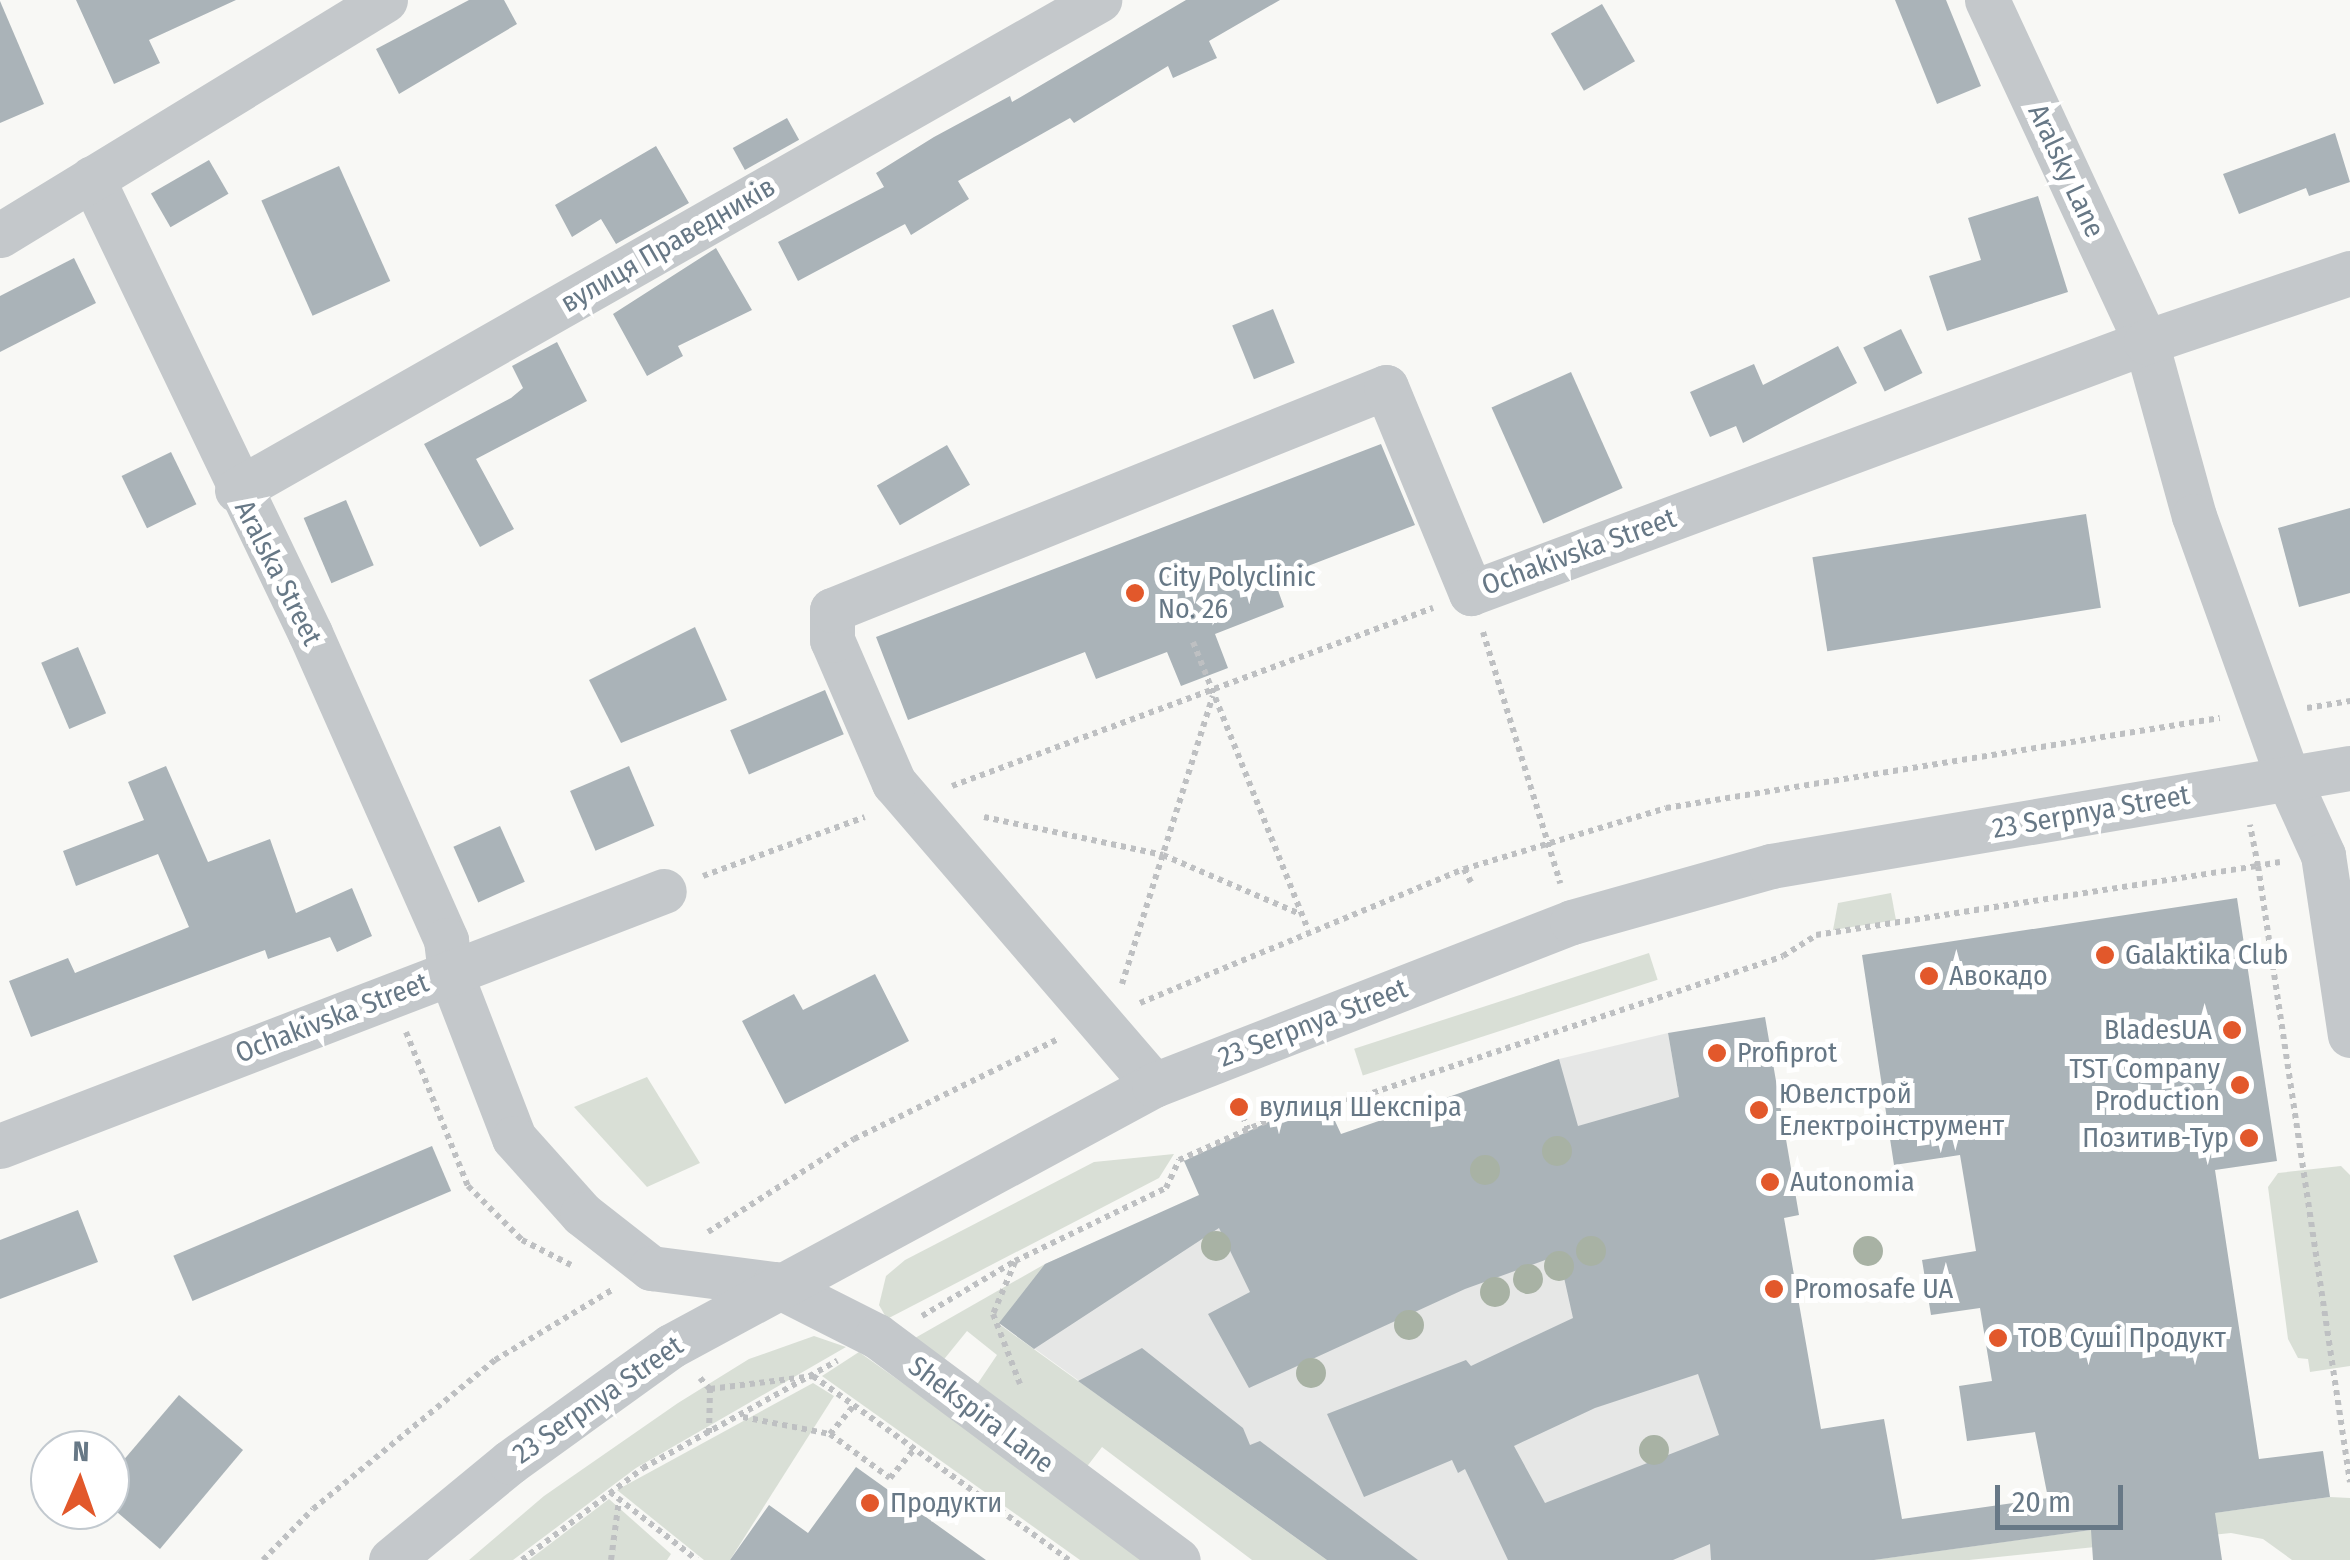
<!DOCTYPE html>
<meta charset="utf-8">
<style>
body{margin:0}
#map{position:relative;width:2350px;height:1560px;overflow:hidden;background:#f8f8f5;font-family:"Fira Sans Condensed",sans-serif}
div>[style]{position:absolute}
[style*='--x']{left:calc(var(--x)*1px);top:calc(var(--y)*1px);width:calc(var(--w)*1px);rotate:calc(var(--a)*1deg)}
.built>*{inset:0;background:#e6e7e6}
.green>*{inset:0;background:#d9dfd6;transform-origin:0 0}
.building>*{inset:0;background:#aab3b8;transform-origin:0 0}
.path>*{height:6px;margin-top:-3px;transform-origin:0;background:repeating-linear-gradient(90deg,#bec0c2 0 5px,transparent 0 10px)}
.minor>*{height:45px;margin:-22.5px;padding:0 22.5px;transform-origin:22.5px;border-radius:22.5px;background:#c4c8cb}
.trees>*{width:30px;height:30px;margin:-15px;border-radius:50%;background:#a8b2a4}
.dots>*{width:28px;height:28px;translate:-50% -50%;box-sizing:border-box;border:5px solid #fff;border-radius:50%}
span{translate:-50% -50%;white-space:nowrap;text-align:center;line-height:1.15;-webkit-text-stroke:10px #fff;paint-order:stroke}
.street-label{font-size:28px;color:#677886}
.poi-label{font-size:28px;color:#677886}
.left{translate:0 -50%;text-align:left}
.right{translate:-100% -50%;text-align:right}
.north{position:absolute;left:30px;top:1430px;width:100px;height:100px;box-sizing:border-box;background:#fff;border:2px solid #c2c9cf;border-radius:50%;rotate:2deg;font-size:28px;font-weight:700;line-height:40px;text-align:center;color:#677886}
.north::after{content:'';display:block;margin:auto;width:35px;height:45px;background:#e2582b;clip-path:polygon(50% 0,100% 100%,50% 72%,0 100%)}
.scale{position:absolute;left:1995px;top:1485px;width:128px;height:45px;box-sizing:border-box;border:5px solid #677886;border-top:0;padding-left:12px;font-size:30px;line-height:35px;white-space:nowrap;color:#677886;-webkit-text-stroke:8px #fff;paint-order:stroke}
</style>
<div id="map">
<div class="built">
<i style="clip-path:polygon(1668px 1033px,1735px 1417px,1791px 1560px,1327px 1560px,999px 1323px,1045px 1264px,1341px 1135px,1559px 1059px)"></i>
</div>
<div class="green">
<i style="clip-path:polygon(1891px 893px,1896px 920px,1833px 930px,1838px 903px)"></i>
<i style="left:1649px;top:953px;width:28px;height:310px;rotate:72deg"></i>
<i style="clip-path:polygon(647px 1077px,700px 1163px,647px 1187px,574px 1107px)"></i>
<i style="clip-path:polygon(1174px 1154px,1159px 1178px,887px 1319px,879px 1305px,886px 1276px,905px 1260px,1094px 1162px)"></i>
<i style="clip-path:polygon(2341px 1166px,2350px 1175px,2350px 1366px,2310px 1372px,2308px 1359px,2298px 1358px,2288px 1339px,2268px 1187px,2278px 1173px)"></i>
<i style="clip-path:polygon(1045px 1264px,999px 1324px,1327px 1560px,1252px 1560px,1102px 1447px,1082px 1473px,972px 1392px,997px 1355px,967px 1331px,941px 1363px,908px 1342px)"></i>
<i style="clip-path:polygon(814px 1336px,846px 1347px,636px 1468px,513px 1560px,469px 1560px,544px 1496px,678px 1403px,749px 1359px)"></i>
<i style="clip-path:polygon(859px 1352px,1151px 1560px,1080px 1560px,822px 1376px)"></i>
<i style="clip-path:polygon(813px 1383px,834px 1396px,730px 1560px,704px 1560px,617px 1490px)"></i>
<i style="clip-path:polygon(2330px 1497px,2350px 1498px,2350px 1560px,2292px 1560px,2263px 1539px,2231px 1533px,1969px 1560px,1873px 1560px)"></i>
<i style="clip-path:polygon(609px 1499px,671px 1554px,667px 1560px,529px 1560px)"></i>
</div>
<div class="building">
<i style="clip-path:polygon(76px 0,236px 0,149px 40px,160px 63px,114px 84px)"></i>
<i style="clip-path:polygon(469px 0,504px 0,517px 24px,399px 94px,376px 49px)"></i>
<i style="clip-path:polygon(1186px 0,1280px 0,1209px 41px,1217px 58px,1173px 78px,1168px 66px,1074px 123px,1070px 118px,958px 181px,969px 199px,911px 235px,905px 224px,798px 281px,778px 242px,884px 187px,876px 173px,934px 137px,1010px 96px,1012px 102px)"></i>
<i style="clip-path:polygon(1895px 0,1946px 0,1981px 86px,1937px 104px)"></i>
<i style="clip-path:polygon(0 1px,44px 104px,0 123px)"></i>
<i style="left:1602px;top:4px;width:66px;height:59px;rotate:60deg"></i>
<i style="left:787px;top:118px;width:25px;height:62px;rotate:61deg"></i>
<i style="clip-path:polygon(2335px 133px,2350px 182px,2309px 196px,2306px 188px,2239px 214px,2223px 174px)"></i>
<i style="clip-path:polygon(656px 146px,689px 203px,616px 244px,601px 219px,572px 237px,555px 205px)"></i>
<i style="left:209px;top:160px;width:39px;height:67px;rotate:60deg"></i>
<i style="left:339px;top:166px;width:126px;height:85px;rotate:66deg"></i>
<i style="clip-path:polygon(2038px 196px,2068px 292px,1947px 331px,1929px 276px,1981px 260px,1968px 218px)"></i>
<i style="clip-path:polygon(716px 248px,752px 310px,678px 346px,683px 356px,647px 376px,613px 314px)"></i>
<i style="clip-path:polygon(74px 258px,96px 303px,0 352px,0 296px)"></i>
<i style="left:1273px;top:309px;width:58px;height:44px;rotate:68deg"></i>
<i style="left:1901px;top:329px;width:49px;height:42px;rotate:64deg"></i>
<i style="clip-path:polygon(557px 342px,587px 401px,476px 459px,514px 529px,480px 547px,424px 444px,511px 398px,523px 388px,512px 366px)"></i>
<i style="clip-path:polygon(1838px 346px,1857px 383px,1743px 443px,1736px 426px,1710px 437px,1690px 392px,1754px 364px,1763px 385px)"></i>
<i style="left:1571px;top:372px;width:127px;height:87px;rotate:66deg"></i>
<i style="clip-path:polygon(1381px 444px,1415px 525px,1274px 579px,1284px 607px,1215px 634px,1228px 668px,1181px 686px,1167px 652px,1096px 679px,1085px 652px,908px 720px,876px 637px)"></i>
<i style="left:947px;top:445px;width:46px;height:81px;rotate:60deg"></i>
<i style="left:171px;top:452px;width:58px;height:55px;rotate:64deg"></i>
<i style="left:346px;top:500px;width:71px;height:46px;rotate:67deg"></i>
<i style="clip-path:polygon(2350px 508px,2350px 593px,2299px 607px,2278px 528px)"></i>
<i style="left:2086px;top:514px;width:95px;height:277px;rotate:81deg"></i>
<i style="clip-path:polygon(695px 627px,727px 700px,621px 743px,589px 680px)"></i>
<i style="left:78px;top:647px;width:72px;height:40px;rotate:67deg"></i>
<i style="left:825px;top:690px;width:48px;height:103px;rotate:67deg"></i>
<i style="clip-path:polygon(166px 766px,208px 862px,270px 839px,296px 913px,352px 888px,372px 936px,337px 952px,330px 937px,268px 959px,265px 950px,31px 1037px,9px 981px,68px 958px,75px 973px,189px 927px,158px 854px,76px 886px,63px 851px,144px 820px,128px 782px)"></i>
<i style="left:629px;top:766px;width:65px;height:64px;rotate:67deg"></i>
<i style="left:500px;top:826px;width:61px;height:51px;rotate:66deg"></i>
<i style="clip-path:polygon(evenodd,2237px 898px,2277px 1161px,2215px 1170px,2259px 1459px,2323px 1451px,2330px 1497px,2215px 1513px,2222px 1560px,2093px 1560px,2091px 1530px,1874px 1560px,1711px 1560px,1710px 1544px,1673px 1560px,1508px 1560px,1465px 1469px,1458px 1473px,1452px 1460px,1364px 1497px,1327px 1414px,1466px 1360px,1471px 1366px,1573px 1318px,1559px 1255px,1465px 1289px,1249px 1388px,1208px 1314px,1250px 1292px,1219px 1228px,1034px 1349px,999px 1323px,1045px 1264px,1199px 1195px,1184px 1161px,1277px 1118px,1329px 1108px,1341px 1134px,1559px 1059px,1578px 1126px,1679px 1097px,1668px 1033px,1765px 1017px,1799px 1215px,1784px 1218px,1821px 1429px,1884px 1419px,1902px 1519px,2048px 1498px,2035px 1432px,1967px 1441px,1959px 1386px,1992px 1381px,1980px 1308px,1931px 1315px,1922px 1260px,1976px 1251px,1960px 1155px,1894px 1165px,1862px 955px,2237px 898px,1698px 1374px,1719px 1435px,1545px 1503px,1514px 1446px,1595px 1408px,1698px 1374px)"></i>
<i style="clip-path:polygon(875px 974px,909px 1041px,785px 1104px,742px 1021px,794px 994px,803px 1010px)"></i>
<i style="left:432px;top:1146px;width:49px;height:281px;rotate:67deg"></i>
<i style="clip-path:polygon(78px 1210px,98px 1262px,0 1299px,0 1240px)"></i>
<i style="clip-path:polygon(1142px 1348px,1243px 1428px,1250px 1445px,1260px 1441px,1418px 1560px,1327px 1560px,1078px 1381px)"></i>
<i style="clip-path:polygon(179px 1395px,243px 1450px,160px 1549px,110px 1506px,110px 1476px)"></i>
<i style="clip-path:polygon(856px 1467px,986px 1560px,730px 1560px,769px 1505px,808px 1533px)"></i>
</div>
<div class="path">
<i style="--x:1483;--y:632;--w:263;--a:72.9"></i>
<i style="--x:1193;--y:642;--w:310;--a:68.2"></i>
<i style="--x:2307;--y:708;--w:44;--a:-9.2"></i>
<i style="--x:952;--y:786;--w:513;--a:-20.31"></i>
<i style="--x:984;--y:817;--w:183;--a:12"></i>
<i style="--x:1163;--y:855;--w:151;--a:23.3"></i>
<i style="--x:2280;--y:862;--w:22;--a:170"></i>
<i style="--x:2258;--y:866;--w:623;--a:81.51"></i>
<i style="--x:1464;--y:869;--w:15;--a:62"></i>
<i style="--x:703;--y:876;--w:172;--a:-20"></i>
<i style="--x:1122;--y:984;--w:302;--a:-72.5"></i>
<i style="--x:1140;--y:1003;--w:351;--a:-22.5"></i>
<i style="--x:1464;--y:869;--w:211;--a:-16.8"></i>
<i style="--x:1666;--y:808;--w:561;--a:-9.23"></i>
<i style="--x:406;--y:1032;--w:166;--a:68.1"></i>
<i style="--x:468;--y:1186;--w:76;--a:45"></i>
<i style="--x:522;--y:1240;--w:55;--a:27"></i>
<i style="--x:1239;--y:1107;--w:24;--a:68"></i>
<i style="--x:708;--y:1232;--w:173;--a:-32.5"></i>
<i style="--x:854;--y:1139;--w:229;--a:-26.1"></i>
<i style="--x:1015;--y:1262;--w:56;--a:112.9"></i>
<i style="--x:993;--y:1314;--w:75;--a:68.9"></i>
<i style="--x:922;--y:1316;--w:108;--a:-30.6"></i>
<i style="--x:1015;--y:1261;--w:168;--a:-25.8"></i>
<i style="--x:1166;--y:1188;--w:31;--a:-65"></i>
<i style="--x:1179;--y:1160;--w:108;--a:-24"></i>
<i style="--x:1278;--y:1116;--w:78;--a:-12.6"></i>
<i style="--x:1354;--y:1099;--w:452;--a:-18.4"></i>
<i style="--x:1783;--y:956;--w:39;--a:-32"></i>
<i style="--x:1816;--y:935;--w:447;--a:-8.9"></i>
<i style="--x:2258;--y:866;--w:42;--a:-101"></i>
<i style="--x:700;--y:1378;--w:15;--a:48"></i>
<i style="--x:710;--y:1389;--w:104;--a:-7.2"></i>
<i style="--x:813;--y:1376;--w:315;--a:35.7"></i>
<i style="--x:743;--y:1417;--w:89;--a:11.1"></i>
<i style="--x:830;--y:1434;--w:74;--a:36.3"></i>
<i style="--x:890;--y:1478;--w:38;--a:-50"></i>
<i style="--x:709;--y:1433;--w:44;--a:-88.7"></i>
<i style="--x:830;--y:1434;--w:38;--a:-50"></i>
<i style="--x:610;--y:1492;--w:110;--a:38"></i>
<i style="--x:263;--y:1560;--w:71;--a:-45.6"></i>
<i style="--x:313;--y:1509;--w:235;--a:-39.3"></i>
<i style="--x:495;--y:1360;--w:136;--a:-30.9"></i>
<i style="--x:522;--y:1560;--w:152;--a:-37.2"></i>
<i style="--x:643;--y:1468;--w:222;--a:-28.9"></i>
<i style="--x:611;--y:1560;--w:61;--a:-82.4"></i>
</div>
<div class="minor">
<i style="--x:1987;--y:0;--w:377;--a:65.1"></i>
<i style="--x:2146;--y:342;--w:180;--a:74.6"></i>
<i style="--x:2194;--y:516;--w:278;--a:70.3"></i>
<i style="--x:2288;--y:778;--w:85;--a:65.6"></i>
<i style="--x:2323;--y:855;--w:182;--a:81.5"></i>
<i style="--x:92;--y:178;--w:505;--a:64.4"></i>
<i style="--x:310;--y:633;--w:336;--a:66.1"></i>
<i style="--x:446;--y:940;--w:32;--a:83"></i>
<i style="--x:450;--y:972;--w:178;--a:68.9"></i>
<i style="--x:514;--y:1138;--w:102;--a:48.2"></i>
<i style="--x:582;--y:1214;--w:88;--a:38"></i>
<i style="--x:651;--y:1268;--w:124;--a:7.4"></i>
<i style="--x:774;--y:1284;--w:115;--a:26.8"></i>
<i style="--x:877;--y:1336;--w:375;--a:36.7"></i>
<i style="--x:0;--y:235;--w:451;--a:-31.4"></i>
<i style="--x:237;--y:490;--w:992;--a:-29.62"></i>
<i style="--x:1154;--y:1085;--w:399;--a:-130.7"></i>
<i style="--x:894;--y:783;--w:156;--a:-113.4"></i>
<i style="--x:832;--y:640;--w:30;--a:-90"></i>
<i style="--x:832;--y:610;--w:597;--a:-21.93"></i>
<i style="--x:1386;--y:387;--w:223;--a:67.6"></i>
<i style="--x:1471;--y:593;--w:720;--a:-20.4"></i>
<i style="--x:2146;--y:342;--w:215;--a:-18.7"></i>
<i style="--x:0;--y:1146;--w:711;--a:-21.01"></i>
<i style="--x:391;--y:1560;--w:154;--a:-39.5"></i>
<i style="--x:510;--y:1462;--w:198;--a:-35.8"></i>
<i style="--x:671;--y:1346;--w:549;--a:-28.39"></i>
<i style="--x:1154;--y:1085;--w:449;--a:-21.3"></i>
<i style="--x:1572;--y:922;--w:207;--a:-15.7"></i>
<i style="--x:1771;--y:866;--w:587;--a:-9.61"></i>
</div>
<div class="trees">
<i style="left:1557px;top:1151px"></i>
<i style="left:1485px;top:1170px"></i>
<i style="left:1216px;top:1246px"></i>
<i style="left:1591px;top:1251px"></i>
<i style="left:1868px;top:1251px"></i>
<i style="left:1559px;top:1266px"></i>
<i style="left:1528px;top:1279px"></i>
<i style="left:1495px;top:1292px"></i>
<i style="left:1409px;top:1325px"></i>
<i style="left:1311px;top:1373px"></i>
<i style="left:1654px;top:1450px"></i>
</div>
<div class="dots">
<i style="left:1135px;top:593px;background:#e2582b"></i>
<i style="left:2105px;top:955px;background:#e2582b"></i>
<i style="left:1929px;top:976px;background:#e2582b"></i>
<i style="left:2232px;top:1030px;background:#e2582b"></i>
<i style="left:1717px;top:1053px;background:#e2582b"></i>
<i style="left:2240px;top:1085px;background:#e2582b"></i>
<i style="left:1239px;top:1107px;background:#e2582b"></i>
<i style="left:1759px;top:1110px;background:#e2582b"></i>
<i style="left:2249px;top:1138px;background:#e2582b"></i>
<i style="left:1770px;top:1182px;background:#e2582b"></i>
<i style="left:1774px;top:1289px;background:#e2582b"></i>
<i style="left:1998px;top:1338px;background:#e2582b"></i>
<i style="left:870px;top:1503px;background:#e2582b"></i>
</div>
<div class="street-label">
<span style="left:2066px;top:171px;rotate:65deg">Aralsky Lane</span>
<span style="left:668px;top:245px;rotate:-30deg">вулиця Праведників</span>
<span style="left:1579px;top:552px;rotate:-20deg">Ochakivska Street</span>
<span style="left:278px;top:573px;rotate:63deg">Aralska Street</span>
<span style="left:2091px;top:812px;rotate:-10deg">23 Serpnya Street</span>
<span style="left:332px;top:1018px;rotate:-21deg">Ochakivska Street</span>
<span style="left:1313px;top:1023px;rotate:-21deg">23 Serpnya Street</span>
<span style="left:598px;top:1400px;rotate:-35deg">23 Serpnya Street</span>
<span style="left:981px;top:1415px;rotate:37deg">Shekspira Lane</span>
</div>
<div class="poi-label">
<span class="left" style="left:1158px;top:593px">City Polyclinic<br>No. 26</span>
<span class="left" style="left:2125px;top:955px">Galaktika Club</span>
<span class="left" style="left:1949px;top:976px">Авокадо</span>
<span class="right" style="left:2212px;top:1030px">BladesUA</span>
<span class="left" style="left:1737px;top:1053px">Profiprot</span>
<span class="right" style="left:2220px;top:1085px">TST Company<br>Production</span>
<span class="left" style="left:1779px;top:1110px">Ювелстрой<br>Електроінструмент</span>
<span class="left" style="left:1259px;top:1107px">вулиця Шекспіра</span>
<span class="right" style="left:2229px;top:1138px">Позитив-Тур</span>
<span class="left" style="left:1790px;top:1182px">Autonomia</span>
<span class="left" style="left:1794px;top:1289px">Promosafe UA</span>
<span class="left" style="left:2018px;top:1338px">ТОВ Суші Продукт</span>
<span class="left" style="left:890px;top:1503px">Продукти</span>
</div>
<div class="north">N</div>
<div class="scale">20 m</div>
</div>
